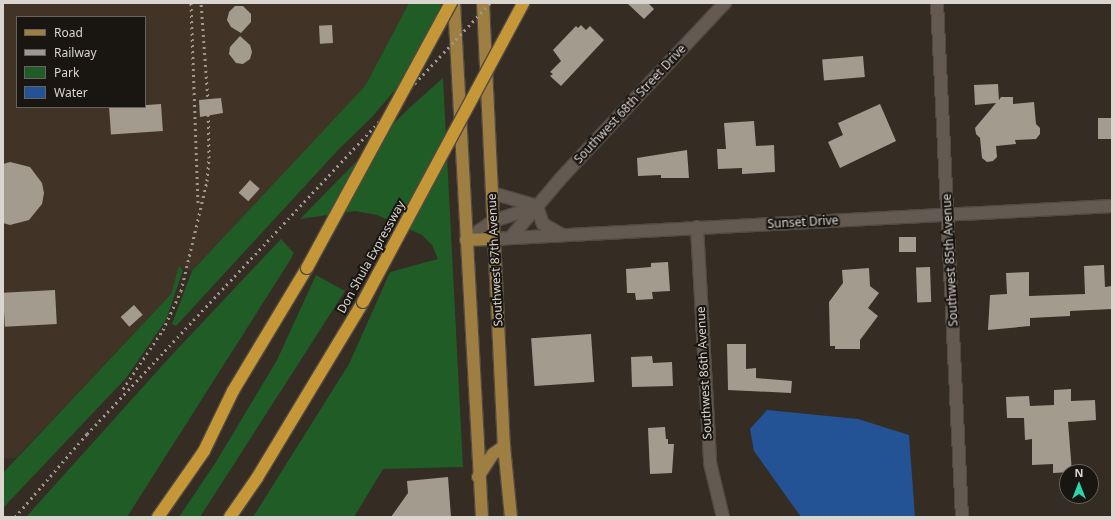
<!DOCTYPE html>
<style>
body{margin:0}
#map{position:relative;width:1115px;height:520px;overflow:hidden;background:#352c23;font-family:"Noto Sans",sans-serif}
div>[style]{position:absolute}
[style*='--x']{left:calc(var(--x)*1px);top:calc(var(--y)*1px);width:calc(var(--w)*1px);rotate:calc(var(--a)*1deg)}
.built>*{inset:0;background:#413426}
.green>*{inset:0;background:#205c25}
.water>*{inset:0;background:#235395}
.building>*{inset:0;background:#a49b8f;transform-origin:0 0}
.roads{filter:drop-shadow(1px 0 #514a43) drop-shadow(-1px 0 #514a43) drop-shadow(0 1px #514a43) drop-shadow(0 -1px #514a43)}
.minor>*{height:12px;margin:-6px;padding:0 6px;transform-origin:6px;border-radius:6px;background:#645a51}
.major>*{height:12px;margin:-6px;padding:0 6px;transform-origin:6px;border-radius:6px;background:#9e7f41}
.highway>*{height:12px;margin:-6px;padding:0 6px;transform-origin:6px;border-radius:6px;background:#c59736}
.rail>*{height:3px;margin-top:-1.5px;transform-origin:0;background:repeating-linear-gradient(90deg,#9f9891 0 2px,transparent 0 6px)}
.bridges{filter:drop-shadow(1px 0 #514a43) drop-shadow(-1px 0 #514a43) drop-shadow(0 1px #514a43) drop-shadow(0 -1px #514a43)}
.highway-bridge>*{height:12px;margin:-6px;padding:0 6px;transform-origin:6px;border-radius:6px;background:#c59736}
span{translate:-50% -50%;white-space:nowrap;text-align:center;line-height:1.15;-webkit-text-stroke:4px #191511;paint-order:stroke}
.street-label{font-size:12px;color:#dbd5d0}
.frame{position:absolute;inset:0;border:4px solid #dbd5d0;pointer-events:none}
.legend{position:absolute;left:16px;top:16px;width:130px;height:92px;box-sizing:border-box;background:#191511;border:1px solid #67625d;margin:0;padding:5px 7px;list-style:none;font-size:12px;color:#dbd5d0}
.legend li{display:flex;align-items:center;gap:8px;height:20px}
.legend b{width:20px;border:1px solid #67625d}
.north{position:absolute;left:1059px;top:464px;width:40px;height:40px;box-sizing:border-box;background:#191511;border:1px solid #67625d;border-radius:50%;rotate:0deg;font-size:11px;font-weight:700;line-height:16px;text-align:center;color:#dbd5d0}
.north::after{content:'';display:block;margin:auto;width:14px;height:18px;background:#2bd5ac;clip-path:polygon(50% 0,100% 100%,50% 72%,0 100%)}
</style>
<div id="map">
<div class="built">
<i style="clip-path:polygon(evenodd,3px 3px,409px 3px,365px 86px,192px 271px,179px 267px,171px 294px,16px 458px,3px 458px,3px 3px,17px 17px,145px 17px,145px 107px,17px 107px,17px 17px)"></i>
</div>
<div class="green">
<i style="clip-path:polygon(409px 3px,441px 3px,443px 34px,371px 118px,339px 149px,176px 326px,172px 324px,192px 271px,365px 86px)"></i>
<i style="clip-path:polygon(443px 78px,463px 467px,383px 469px,354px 517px,253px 517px,349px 364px,390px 272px,438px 259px,432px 245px,422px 235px,377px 215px,355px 211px,300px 219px,407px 110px)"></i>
<i style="clip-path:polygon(281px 239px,294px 253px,289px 262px,127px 517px,26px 517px,169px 358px)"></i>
<i style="clip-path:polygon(179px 266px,183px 270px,166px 320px,126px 378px,3px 508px,3px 473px,171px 294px)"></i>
<i style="clip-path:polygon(316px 275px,345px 291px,200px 517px,179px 517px,216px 462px,277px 360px)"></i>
</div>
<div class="water">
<i style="clip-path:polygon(767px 410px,858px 419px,909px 435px,915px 517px,801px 517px,754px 451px,750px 429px)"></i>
</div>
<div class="building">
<i style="clip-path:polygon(627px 3px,648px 3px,654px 9px,644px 19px)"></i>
<i style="clip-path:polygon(235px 6px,243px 6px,251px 14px,251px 22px,241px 33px,231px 27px,227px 20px,229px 12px)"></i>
<i style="left:332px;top:25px;width:18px;height:13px;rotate:87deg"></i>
<i style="clip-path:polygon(581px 25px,586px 30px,590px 26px,604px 40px,561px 86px,550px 76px,553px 74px,550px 72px,561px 61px,553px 50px,576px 26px,578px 28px)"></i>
<i style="clip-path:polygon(240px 36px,250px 45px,252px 52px,250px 59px,243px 64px,236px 63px,229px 54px,230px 47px)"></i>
<i style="left:863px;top:56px;width:21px;height:41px;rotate:85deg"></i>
<i style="clip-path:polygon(998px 84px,999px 100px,1001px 97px,1013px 97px,1013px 104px,1034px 102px,1036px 124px,1040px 128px,1040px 134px,1036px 139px,1015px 140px,1016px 144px,996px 146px,997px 157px,993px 161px,987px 162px,982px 158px,980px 138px,976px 134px,975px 128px,996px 103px,975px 105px,974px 85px)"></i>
<i style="clip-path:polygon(221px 98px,223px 113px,200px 117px,199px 100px)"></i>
<i style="left:161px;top:104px;width:27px;height:52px;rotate:86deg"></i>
<i style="clip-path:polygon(880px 104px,896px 141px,840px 168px,828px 142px,843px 135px,838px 123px)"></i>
<i style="left:1112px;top:118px;width:21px;height:14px;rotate:90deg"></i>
<i style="clip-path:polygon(754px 121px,756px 146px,774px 145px,775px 172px,742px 174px,742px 168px,718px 169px,717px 149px,726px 149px,724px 123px)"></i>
<i style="clip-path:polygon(687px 150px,689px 178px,661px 178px,661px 175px,638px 176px,637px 158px)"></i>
<i style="clip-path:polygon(10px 162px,30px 167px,42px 183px,44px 193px,42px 204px,29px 220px,10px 225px,3px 223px,3px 164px)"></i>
<i style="left:250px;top:180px;width:13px;height:17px;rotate:42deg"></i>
<i style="left:899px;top:237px;width:17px;height:15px"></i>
<i style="clip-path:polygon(668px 262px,670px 291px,652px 292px,653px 299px,636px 300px,635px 293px,627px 293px,626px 269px,651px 267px,651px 263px)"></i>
<i style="clip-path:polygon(1104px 265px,1105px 287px,1112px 286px,1112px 309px,1070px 311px,1070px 316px,1030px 318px,1030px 326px,988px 330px,990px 295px,1007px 294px,1006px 273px,1029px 272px,1029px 296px,1085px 294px,1084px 266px)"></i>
<i style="left:930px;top:267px;width:35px;height:14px;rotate:88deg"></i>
<i style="clip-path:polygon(869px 268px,870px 286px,879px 293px,868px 308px,878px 316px,860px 340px,860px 349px,835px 349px,835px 346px,830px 346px,829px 302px,843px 283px,842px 270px)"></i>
<i style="left:55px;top:290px;width:34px;height:52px;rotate:87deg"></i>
<i style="left:134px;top:305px;width:13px;height:18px;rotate:48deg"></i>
<i style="left:591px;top:334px;width:48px;height:60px;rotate:86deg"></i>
<i style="clip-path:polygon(727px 344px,746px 344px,746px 369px,756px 368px,756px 378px,792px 381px,791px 393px,728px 390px)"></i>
<i style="clip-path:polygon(652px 356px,653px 363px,672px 362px,673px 386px,632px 387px,631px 357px)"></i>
<i style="clip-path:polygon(1071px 389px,1071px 401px,1095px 400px,1096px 420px,1068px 422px,1072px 472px,1053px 473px,1053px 464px,1032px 465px,1032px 439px,1025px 440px,1024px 418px,1007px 418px,1006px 397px,1029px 396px,1030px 406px,1054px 405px,1054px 390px)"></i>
<i style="clip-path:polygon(665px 427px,666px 439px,668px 439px,668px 444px,674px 444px,672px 473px,650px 474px,648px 428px)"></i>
<i style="clip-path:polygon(448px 477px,451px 517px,391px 517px,408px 493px,407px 481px)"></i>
</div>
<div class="roads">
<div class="minor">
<i style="--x:937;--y:3;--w:515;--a:87.22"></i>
<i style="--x:492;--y:193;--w:47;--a:16.1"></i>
<i style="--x:537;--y:206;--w:19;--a:72"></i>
<i style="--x:543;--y:224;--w:20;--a:30"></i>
<i style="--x:697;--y:227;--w:236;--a:86.8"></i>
<i style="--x:710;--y:463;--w:56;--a:76.5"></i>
<i style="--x:511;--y:237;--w:77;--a:-49.7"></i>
<i style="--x:561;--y:178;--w:240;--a:-46.9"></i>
<i style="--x:494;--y:239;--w:619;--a:-3.06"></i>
<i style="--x:466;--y:240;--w:33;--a:-35"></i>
<i style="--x:493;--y:221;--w:45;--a:-18"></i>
</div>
<div class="major">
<i style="--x:454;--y:3;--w:515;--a:86.88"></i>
<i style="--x:483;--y:3;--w:443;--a:87.3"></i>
<i style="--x:504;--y:446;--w:71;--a:84.4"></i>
<i style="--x:466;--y:240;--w:28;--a:-2"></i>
<i style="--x:478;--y:477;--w:27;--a:-57"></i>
<i style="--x:493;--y:454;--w:14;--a:-36"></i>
</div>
<div class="highway">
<i style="--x:158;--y:517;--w:80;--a:-55.1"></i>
<i style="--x:204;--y:451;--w:67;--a:-64.2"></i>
<i style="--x:233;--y:391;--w:144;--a:-59"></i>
<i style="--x:230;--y:517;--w:47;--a:-55.3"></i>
<i style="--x:257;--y:478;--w:205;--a:-58.9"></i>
</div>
</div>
<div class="rail">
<i style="--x:191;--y:3;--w:200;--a:88"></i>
<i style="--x:123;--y:389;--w:71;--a:-55.9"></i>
<i style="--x:163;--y:330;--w:43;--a:-65.2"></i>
<i style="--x:181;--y:291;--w:113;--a:-76.7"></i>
<i style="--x:207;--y:181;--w:23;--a:-85"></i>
<i style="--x:209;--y:158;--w:56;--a:-91"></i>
<i style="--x:208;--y:102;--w:99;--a:-94"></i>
<i style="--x:15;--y:517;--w:110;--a:-49.1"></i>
<i style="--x:87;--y:434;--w:590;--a:-46.92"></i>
</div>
<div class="bridges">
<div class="highway-bridge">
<i style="--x:307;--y:268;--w:302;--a:-61.5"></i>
<i style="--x:363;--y:302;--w:339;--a:-61.8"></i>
</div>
</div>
<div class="street-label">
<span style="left:630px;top:104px;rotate:-47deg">Southwest 68th Street Drive</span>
<span style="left:803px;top:222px;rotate:-3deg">Sunset Drive</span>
<span style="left:371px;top:257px;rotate:-61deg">Don Shula Expressway</span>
<span style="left:495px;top:260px;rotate:-93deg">Southwest 87th Avenue</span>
<span style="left:950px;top:260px;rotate:-93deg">Southwest 85th Avenue</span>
<span style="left:704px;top:373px;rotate:-93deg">Southwest 86th Avenue</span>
</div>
<div class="frame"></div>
<ul class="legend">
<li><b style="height:5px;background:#9e7f41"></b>Road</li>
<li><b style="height:5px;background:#9f9891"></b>Railway</li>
<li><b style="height:11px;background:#205c25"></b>Park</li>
<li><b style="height:11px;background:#235395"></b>Water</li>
</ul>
<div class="north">N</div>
</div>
